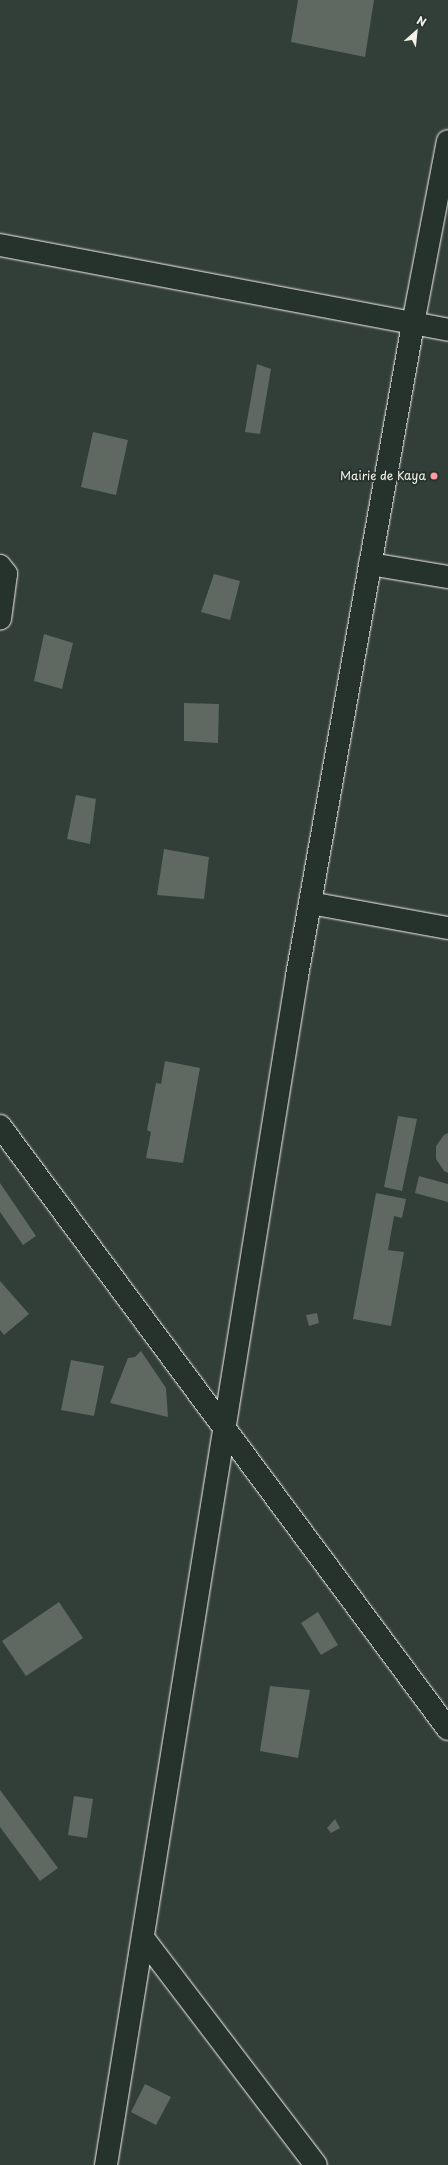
<!DOCTYPE html>
<style>
body{margin:0}
#map{position:relative;width:448px;height:2165px;overflow:hidden;background:#323e38;font-family:"Playpen Sans",sans-serif}
div>[style]{position:absolute}
.building>*{inset:0;background:#5f6861}
.roads{filter:drop-shadow(0 0 1px #f4f1e8) drop-shadow(0 0 1px #f4f1e8)}
.minor>*{height:22px;margin:-11px;padding:0 11px;transform-origin:11px;border-radius:11px;background:#26332d}
.dots>*{width:11px;height:11px;translate:-50% -50%;box-sizing:border-box;border:2px solid #26332d;border-radius:50%}
span{translate:-50% -50%;white-space:nowrap;text-align:center;line-height:1.15;-webkit-text-stroke:4px #26332d;paint-order:stroke}
.poi-label{font-size:12px;color:#f4f1e8}
.right{translate:-100% -50%;text-align:right}
.north{position:absolute;left:396px;top:12px;width:40px;height:40px;-webkit-text-stroke:3px #26332d;paint-order:stroke;rotate:27deg;font-size:11px;font-weight:700;line-height:16px;text-align:center;color:#f4f1e8}
.north::after{content:'';display:block;margin:auto;width:14px;height:18px;background:#f4f1e8;clip-path:polygon(50% 0,100% 100%,50% 72%,0 100%)}
</style>
<div id="map">
<div class="building">
<div style="clip-path:polygon(298px 0,374px 0,365px 57px,291px 42px)"></div>
<div style="clip-path:polygon(257px 364px,271px 369px,260px 434px,245px 432px)"></div>
<div style="clip-path:polygon(93px 432px,128px 440px,116px 495px,81px 487px)"></div>
<div style="clip-path:polygon(214px 574px,240px 581px,230px 620px,201px 612px)"></div>
<div style="clip-path:polygon(44px 634px,73px 643px,62px 689px,34px 681px)"></div>
<div style="clip-path:polygon(184px 703px,219px 704px,218px 743px,184px 741px)"></div>
<div style="clip-path:polygon(76px 795px,96px 799px,90px 844px,67px 839px)"></div>
<div style="clip-path:polygon(164px 849px,209px 857px,204px 899px,157px 895px)"></div>
<div style="clip-path:polygon(165px 1061px,200px 1068px,183px 1163px,146px 1158px,151px 1132px,147px 1130px,156px 1083px,161px 1084px)"></div>
<div style="clip-path:polygon(398px 1116px,417px 1119px,402px 1191px,384px 1187px)"></div>
<div style="clip-path:polygon(448px 1133px,448px 1173px,444px 1171px,436px 1159px,436px 1146px,444px 1135px)"></div>
<div style="clip-path:polygon(419px 1176px,448px 1184px,448px 1202px,415px 1193px)"></div>
<div style="clip-path:polygon(0 1183px,36px 1236px,23px 1245px,0 1212px)"></div>
<div style="clip-path:polygon(376px 1193px,406px 1199px,402px 1218px,394px 1216px,388px 1250px,404px 1252px,391px 1326px,353px 1319px)"></div>
<div style="clip-path:polygon(0 1281px,29px 1314px,4px 1335px,0 1330px)"></div>
<div style="clip-path:polygon(317px 1313px,319px 1323px,309px 1326px,306px 1315px)"></div>
<div style="clip-path:polygon(141px 1351px,166px 1388px,168px 1417px,110px 1403px,128px 1358px,135px 1357px)"></div>
<div style="clip-path:polygon(71px 1360px,104px 1366px,94px 1416px,61px 1410px)"></div>
<div style="clip-path:polygon(59px 1602px,83px 1638px,26px 1676px,2px 1641px)"></div>
<div style="clip-path:polygon(318px 1612px,338px 1645px,321px 1655px,301px 1623px)"></div>
<div style="clip-path:polygon(270px 1686px,310px 1690px,298px 1758px,260px 1751px)"></div>
<div style="clip-path:polygon(0 1790px,58px 1868px,40px 1881px,0 1827px)"></div>
<div style="clip-path:polygon(74px 1796px,93px 1799px,87px 1838px,68px 1835px)"></div>
<div style="clip-path:polygon(335px 1819px,340px 1828px,331px 1833px,327px 1828px)"></div>
<div style="clip-path:polygon(145px 2084px,171px 2097px,156px 2125px,131px 2112px)"></div>
</div>
<div class="roads">
<div class="minor">
<div style="left:0;top:245px;width:456px;rotate:10.7deg"></div>
<div style="left:370px;top:564px;width:79px;rotate:9.5deg"></div>
<div style="left:0;top:566px;width:10px;rotate:53deg"></div>
<div style="left:6px;top:574px;width:45px;rotate:97.6deg"></div>
<div style="left:310px;top:903px;width:140px;rotate:10.3deg"></div>
<div style="left:0;top:1126px;width:751px;rotate:53.39deg"></div>
<div style="left:143px;top:1938px;width:285px;rotate:52.7deg"></div>
<div style="left:106px;top:2165px;width:1204px;rotate:-80.87deg"></div>
<div style="left:297px;top:976px;width:662px;rotate:-79.91deg"></div>
<div style="left:413px;top:324px;width:186px;rotate:-79.2deg"></div>
</div>
</div>
<div class="dots">
<div style="left:434px;top:476px;background:#ff9aa2"></div>
</div>
<div class="poi-label">
<span class="right" style="left:426px;top:476px">Mairie de Kaya</span>
</div>
<div class="north">N</div>
</div>
